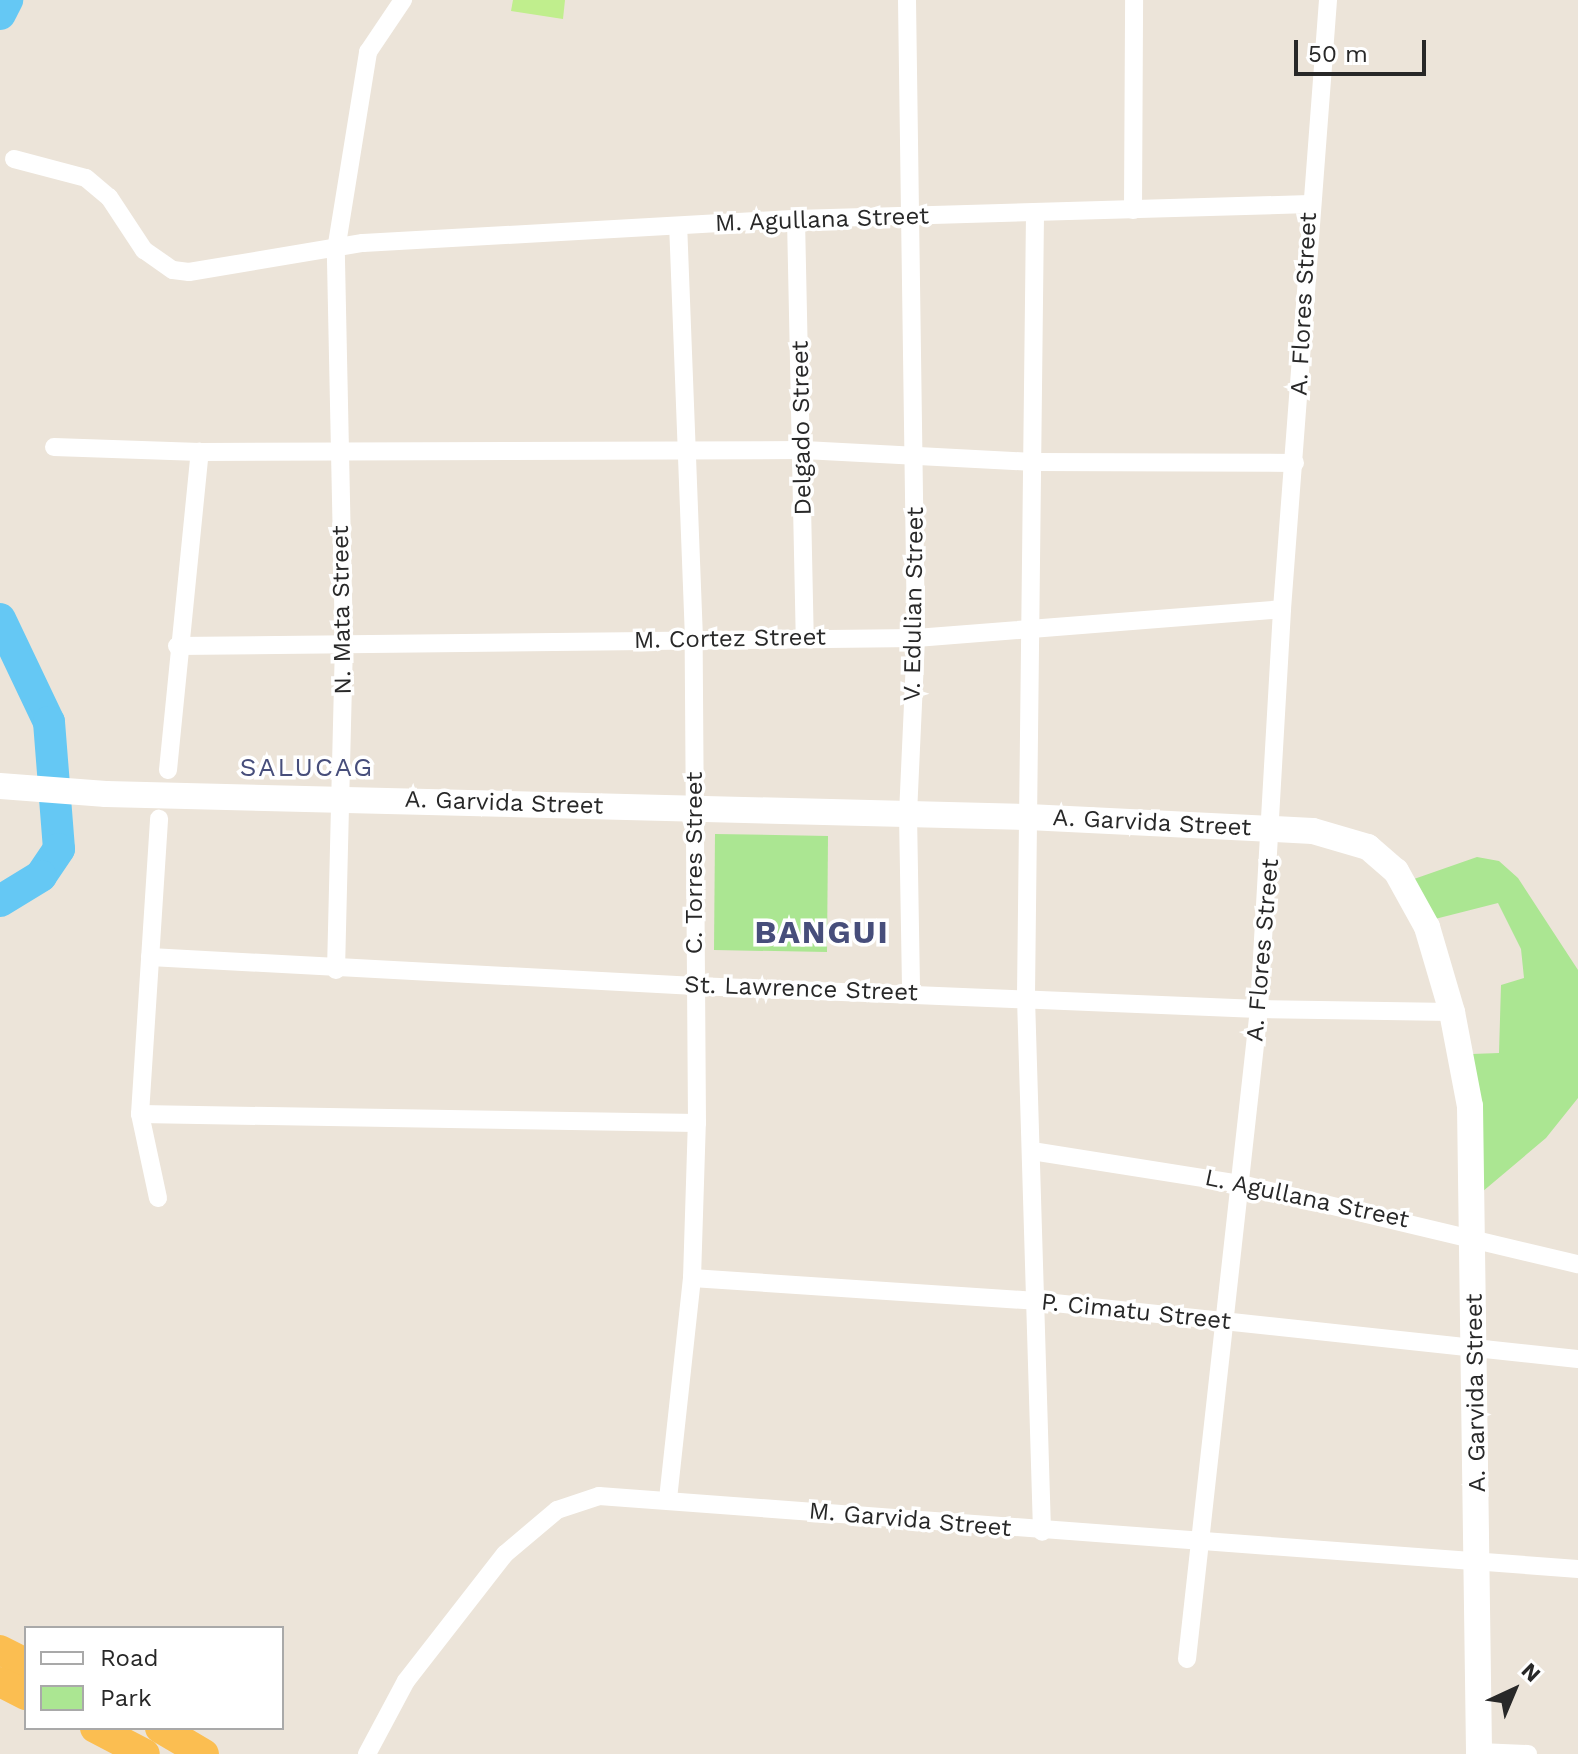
<!DOCTYPE html>
<style>
body{margin:0}
#map{position:relative;width:1578px;height:1754px;overflow:hidden;background:#ece4d9;font-family:"Work Sans",sans-serif}
div>[style]{position:absolute}
.green>*{inset:0;background:#abe692}
.pitch>*{inset:0;background:#c0ee8d}
.river>*{height:32px;margin:-16px;padding:0 16px;transform-origin:16px;border-radius:16px;background:#65c8f4}
.minor>*{height:18px;margin:-9px;padding:0 9px;transform-origin:9px;border-radius:9px;background:#fff}
.secondary>*{height:26px;margin:-13px;padding:0 13px;transform-origin:13px;border-radius:13px;background:#fff}
.trunk>*{height:30px;margin:-15px;padding:0 15px;transform-origin:15px;border-radius:15px;background:#fbbe51}
span{translate:-50% -50%;white-space:nowrap;text-align:center;line-height:1.15;-webkit-text-stroke:7px #fff;paint-order:stroke}
.street-label{font-size:24px;color:#282828}
.neighbourhood-label{font-size:26px;color:#474e7b;letter-spacing:2px}
.district-label{font-size:32px;color:#474e7b;font-weight:700;letter-spacing:2px}
.legend{position:absolute;left:24px;top:1626px;width:260px;height:104px;box-sizing:border-box;background:#fff;border:2px solid #a9a9a9;margin:0;padding:10px 14px;list-style:none;font-size:24px;color:#282828}
.legend li{display:flex;align-items:center;gap:16px;height:40px}
.legend b{width:40px;border:2px solid #a9a9a9}
.north{position:absolute;left:1474px;top:1650px;width:80px;height:80px;-webkit-text-stroke:6px #fff;paint-order:stroke;rotate:44deg;font-size:22px;font-weight:700;line-height:32px;text-align:center;color:#282828}
.north::after{content:'';display:block;margin:auto;width:28px;height:36px;background:#282828;clip-path:polygon(50% 0,100% 100%,50% 72%,0 100%)}
.scale{position:absolute;left:1294px;top:40px;width:132px;height:36px;box-sizing:border-box;border:4px solid #282828;border-top:0;padding-left:10px;font-size:24px;line-height:28px;white-space:nowrap;color:#282828;-webkit-text-stroke:6px #fff;paint-order:stroke}
</style>
<div id="map">
<div class="green">
<div style="clip-path:polygon(715px 834px,828px 836px,827px 952px,714px 950px)"></div>
<div style="clip-path:polygon(1477px 857px,1499px 861px,1518px 878px,1578px 970px,1578px 1098px,1546px 1138px,1482px 1192px,1472px 1054px,1499px 1053px,1501px 985px,1524px 978px,1521px 949px,1498px 903px,1435px 919px,1414px 879px)"></div>
</div>
<div class="pitch">
<div style="clip-path:polygon(513px 0,565px 0,563px 19px,511px 11px)"></div>
</div>
<div class="river">
<div style="left:0;top:14px;width:16px;rotate:-63deg"></div>
<div style="left:0;top:619px;width:114px;rotate:64.6deg"></div>
<div style="left:49px;top:722px;width:127px;rotate:85.5deg"></div>
<div style="left:59px;top:849px;width:32px;rotate:124deg"></div>
<div style="left:41px;top:876px;width:48px;rotate:148.6deg"></div>
</div>
<div class="minor">
<div style="left:907px;top:0;width:638px;rotate:89.19deg"></div>
<div style="left:916px;top:638px;width:176px;rotate:92.6deg"></div>
<div style="left:908px;top:814px;width:177px;rotate:89deg"></div>
<div style="left:14px;top:159px;width:74px;rotate:14.8deg"></div>
<div style="left:86px;top:178px;width:30px;rotate:40deg"></div>
<div style="left:109px;top:197px;width:64px;rotate:56.6deg"></div>
<div style="left:144px;top:250px;width:35px;rotate:35deg"></div>
<div style="left:173px;top:270px;width:16px;rotate:7deg"></div>
<div style="left:189px;top:272px;width:176px;rotate:-9.5deg"></div>
<div style="left:363px;top:243px;width:434px;rotate:-3.2deg"></div>
<div style="left:796px;top:219px;width:514px;rotate:-1.67deg"></div>
<div style="left:1133px;top:210px;width:210px;rotate:-89.7deg"></div>
<div style="left:1035px;top:214px;width:784px;rotate:90.66deg"></div>
<div style="left:1026px;top:998px;width:534px;rotate:88.28deg"></div>
<div style="left:796px;top:219px;width:419px;rotate:88.8deg"></div>
<div style="left:54px;top:447px;width:146px;rotate:2deg"></div>
<div style="left:200px;top:452px;width:604px;rotate:-0.19deg"></div>
<div style="left:804px;top:450px;width:229px;rotate:3deg"></div>
<div style="left:1033px;top:462px;width:262px;rotate:0.2deg"></div>
<div style="left:177px;top:646px;width:739px;rotate:-0.62deg"></div>
<div style="left:916px;top:638px;width:367px;rotate:-4.5deg"></div>
<div style="left:168px;top:770px;width:320px;rotate:-84.3deg"></div>
<div style="left:150px;top:957px;width:546px;rotate:3.05deg"></div>
<div style="left:695px;top:986px;width:564px;rotate:2.34deg"></div>
<div style="left:1259px;top:1009px;width:193px;rotate:0.9deg"></div>
<div style="left:336px;top:970px;width:327px;rotate:-88.6deg"></div>
<div style="left:344px;top:643px;width:393px;rotate:-91.2deg"></div>
<div style="left:336px;top:250px;width:201px;rotate:-80.8deg"></div>
<div style="left:368px;top:52px;width:63px;rotate:-56.1deg"></div>
<div style="left:140px;top:1114px;width:557px;rotate:0.93deg"></div>
<div style="left:1032px;top:1151px;width:212px;rotate:9deg"></div>
<div style="left:1241px;top:1184px;width:346px;rotate:13.4deg"></div>
<div style="left:158px;top:1198px;width:86px;rotate:-102.1deg"></div>
<div style="left:140px;top:1114px;width:296px;rotate:-86.3deg"></div>
<div style="left:692px;top:1278px;width:345px;rotate:3.8deg"></div>
<div style="left:1036px;top:1301px;width:545px;rotate:6.11deg"></div>
<div style="left:668px;top:1499px;width:222px;rotate:-83.8deg"></div>
<div style="left:692px;top:1278px;width:155px;rotate:-88.2deg"></div>
<div style="left:697px;top:1123px;width:484px;rotate:-90.4deg"></div>
<div style="left:694px;top:639px;width:413px;rotate:-92.2deg"></div>
<div style="left:1187px;top:1659px;width:654px;rotate:-83.68deg"></div>
<div style="left:1259px;top:1009px;width:401px;rotate:-86.7deg"></div>
<div style="left:1282px;top:609px;width:611px;rotate:-85.68deg"></div>
<div style="left:1479px;top:1752px;width:49px;rotate:2.3deg"></div>
<div style="left:367px;top:1754px;width:83px;rotate:-61.9deg"></div>
<div style="left:406px;top:1681px;width:161px;rotate:-52.1deg"></div>
<div style="left:505px;top:1554px;width:68px;rotate:-40.2deg"></div>
<div style="left:557px;top:1510px;width:44px;rotate:-18.4deg"></div>
<div style="left:599px;top:1496px;width:982px;rotate:4.26deg"></div>
</div>
<div class="secondary">
<div style="left:0;top:786px;width:106px;rotate:4.3deg"></div>
<div style="left:106px;top:794px;width:922px;rotate:1.43deg"></div>
<div style="left:1028px;top:817px;width:285px;rotate:2.8deg"></div>
<div style="left:1313px;top:831px;width:57px;rotate:16.2deg"></div>
<div style="left:1368px;top:847px;width:37px;rotate:41deg"></div>
<div style="left:1396px;top:871px;width:64px;rotate:61deg"></div>
<div style="left:1427px;top:927px;width:89px;rotate:73.6deg"></div>
<div style="left:1452px;top:1012px;width:96px;rotate:79.2deg"></div>
<div style="left:1470px;top:1106px;width:648px;rotate:89.2deg"></div>
</div>
<div class="trunk">
<div style="left:0;top:1650px;width:29px;rotate:27deg"></div>
<div style="left:0;top:1682px;width:29px;rotate:27deg"></div>
<div style="left:95px;top:1728px;width:56px;rotate:27.5deg"></div>
<div style="left:160px;top:1728px;width:51px;rotate:30.6deg"></div>
</div>
<div class="street-label">
<span style="left:822px;top:220px;rotate:-2deg">M. Agullana Street</span>
<span style="left:1304px;top:304px;rotate:-87deg">A. Flores Street</span>
<span style="left:802px;top:428px;rotate:-91deg">Delgado Street</span>
<span style="left:914px;top:604px;rotate:-89deg">V. Edulian Street</span>
<span style="left:342px;top:610px;rotate:-91deg">N. Mata Street</span>
<span style="left:730px;top:639px;rotate:-1deg">M. Cortez Street</span>
<span style="left:504px;top:803px;rotate:2deg">A. Garvida Street</span>
<span style="left:1152px;top:823px;rotate:3deg">A. Garvida Street</span>
<span style="left:695px;top:863px;rotate:-90deg">C. Torres Street</span>
<span style="left:1263px;top:950px;rotate:-85deg">A. Flores Street</span>
<span style="left:801px;top:989px;rotate:2deg">St. Lawrence Street</span>
<span style="left:1307px;top:1199px;rotate:12deg">L. Agullana Street</span>
<span style="left:1136px;top:1312px;rotate:6deg">P. Cimatu Street</span>
<span style="left:1476px;top:1393px;rotate:-91deg">A. Garvida Street</span>
<span style="left:910px;top:1520px;rotate:5deg">M. Garvida Street</span>
</div>
<div class="neighbourhood-label">
<span style="left:307px;top:768px">SALUCAG</span>
</div>
<div class="district-label">
<span style="left:822px;top:932px">BANGUI</span>
</div>
<ul class="legend">
<li><b style="height:10px;background:#fff"></b>Road</li>
<li><b style="height:22px;background:#abe692"></b>Park</li>
</ul>
<div class="north">N</div>
<div class="scale">50 m</div>
</div>
